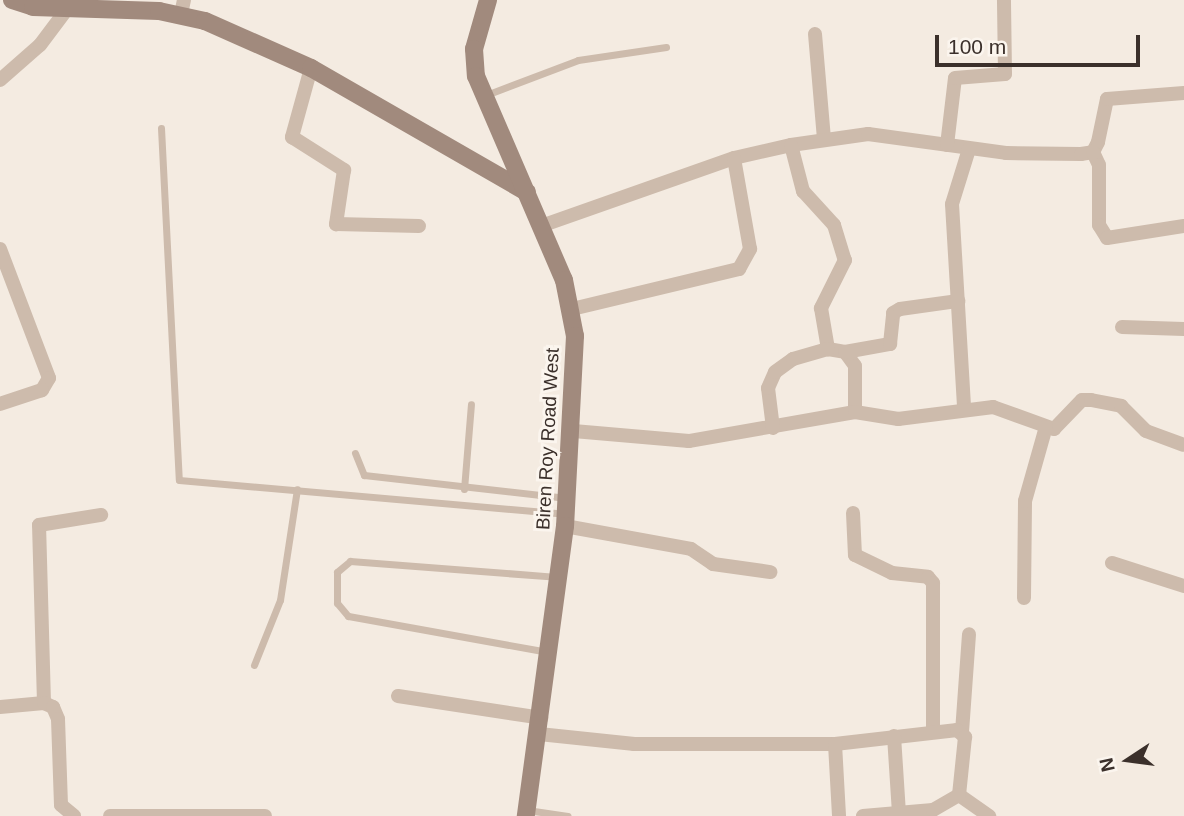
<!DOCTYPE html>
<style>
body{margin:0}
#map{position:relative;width:1184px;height:816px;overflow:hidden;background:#f4ebe1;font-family:Helvetica,sans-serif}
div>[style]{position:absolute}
.lane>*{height:7px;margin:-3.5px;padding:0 3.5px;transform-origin:3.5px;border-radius:3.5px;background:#cdbbac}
.street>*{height:14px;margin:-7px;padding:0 7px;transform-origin:7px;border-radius:7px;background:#cdbbac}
.secondary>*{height:18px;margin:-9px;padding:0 9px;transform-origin:9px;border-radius:9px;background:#a18a7d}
span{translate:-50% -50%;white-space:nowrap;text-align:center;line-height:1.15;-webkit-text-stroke:6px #fbf5ee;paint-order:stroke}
.street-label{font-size:19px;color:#3b302b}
.north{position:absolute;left:1093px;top:725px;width:70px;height:70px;-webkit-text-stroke:5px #fbf5ee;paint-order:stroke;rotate:257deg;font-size:19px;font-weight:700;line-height:28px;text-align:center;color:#3b302b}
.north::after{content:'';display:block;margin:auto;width:24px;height:32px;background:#3b302b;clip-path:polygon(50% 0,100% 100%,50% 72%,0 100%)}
.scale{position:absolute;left:935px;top:35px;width:205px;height:32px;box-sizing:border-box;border:4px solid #3b302b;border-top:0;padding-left:9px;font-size:21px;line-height:24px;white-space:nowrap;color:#3b302b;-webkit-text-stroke:5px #fbf5ee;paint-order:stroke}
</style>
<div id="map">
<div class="lane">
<div style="left:486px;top:95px;width:98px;rotate:-20.8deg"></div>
<div style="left:578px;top:60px;width:89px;rotate:-8.4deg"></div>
<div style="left:161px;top:128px;width:352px;rotate:87.1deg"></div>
<div style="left:179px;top:480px;width:387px;rotate:5deg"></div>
<div style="left:355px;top:453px;width:24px;rotate:68deg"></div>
<div style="left:364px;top:475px;width:204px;rotate:6.5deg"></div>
<div style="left:464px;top:489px;width:85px;rotate:-85.3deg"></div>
<div style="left:548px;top:652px;width:203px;rotate:-169.8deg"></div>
<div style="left:348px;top:616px;width:17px;rotate:-130deg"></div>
<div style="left:337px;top:603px;width:31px;rotate:-90deg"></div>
<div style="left:337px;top:572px;width:17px;rotate:-40deg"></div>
<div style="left:350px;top:561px;width:207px;rotate:4.4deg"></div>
<div style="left:254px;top:665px;width:70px;rotate:-68.2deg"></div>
<div style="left:280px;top:600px;width:112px;rotate:-81.3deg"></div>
<div style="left:527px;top:810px;width:41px;rotate:8.3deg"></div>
</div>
<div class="street">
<div style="left:181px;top:14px;width:14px;rotate:-78deg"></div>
<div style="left:815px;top:34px;width:104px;rotate:85.1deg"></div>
<div style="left:311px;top:68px;width:72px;rotate:105.4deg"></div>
<div style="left:292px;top:137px;width:62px;rotate:32.4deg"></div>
<div style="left:344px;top:170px;width:55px;rotate:98.4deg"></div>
<div style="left:336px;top:224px;width:83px;rotate:1.4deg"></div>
<div style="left:0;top:80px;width:53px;rotate:-41.2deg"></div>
<div style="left:40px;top:45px;width:45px;rotate:-53.1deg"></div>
<div style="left:791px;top:145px;width:78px;rotate:-8.1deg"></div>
<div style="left:868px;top:134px;width:139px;rotate:7.8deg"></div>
<div style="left:1006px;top:153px;width:75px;rotate:0.8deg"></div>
<div style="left:1081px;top:154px;width:12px;rotate:-9deg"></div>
<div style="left:1093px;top:152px;width:11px;rotate:-63deg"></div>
<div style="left:1098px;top:142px;width:44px;rotate:-78.2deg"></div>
<div style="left:1107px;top:99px;width:77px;rotate:-4.5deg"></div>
<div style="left:947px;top:145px;width:67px;rotate:-83.2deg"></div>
<div style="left:955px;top:78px;width:50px;rotate:-4.6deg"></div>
<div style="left:1005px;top:74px;width:74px;rotate:-90.8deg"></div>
<div style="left:1093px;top:152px;width:14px;rotate:65deg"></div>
<div style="left:1099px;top:165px;width:60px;rotate:90deg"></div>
<div style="left:1099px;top:225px;width:15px;rotate:58deg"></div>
<div style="left:1107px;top:238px;width:78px;rotate:-8.9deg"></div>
<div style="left:541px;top:226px;width:205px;rotate:-19.4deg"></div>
<div style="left:734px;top:158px;width:58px;rotate:-12.8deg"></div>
<div style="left:791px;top:145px;width:48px;rotate:75.4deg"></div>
<div style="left:803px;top:191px;width:46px;rotate:47.6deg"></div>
<div style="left:834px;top:225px;width:37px;rotate:73deg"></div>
<div style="left:845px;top:260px;width:54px;rotate:116.6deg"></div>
<div style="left:821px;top:308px;width:42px;rotate:80.3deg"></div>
<div style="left:828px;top:349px;width:17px;rotate:10deg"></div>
<div style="left:845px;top:352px;width:17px;rotate:54deg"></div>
<div style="left:855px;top:366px;width:46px;rotate:90deg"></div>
<div style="left:855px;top:412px;width:169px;rotate:170.1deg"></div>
<div style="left:689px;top:441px;width:116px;rotate:-175.1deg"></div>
<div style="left:0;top:249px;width:138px;rotate:69.2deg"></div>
<div style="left:49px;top:378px;width:14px;rotate:120deg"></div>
<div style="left:42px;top:390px;width:44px;rotate:161.6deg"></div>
<div style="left:572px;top:309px;width:172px;rotate:-13.5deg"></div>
<div style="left:739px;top:269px;width:23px;rotate:-61deg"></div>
<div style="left:750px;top:249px;width:92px;rotate:-100deg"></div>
<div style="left:1122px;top:327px;width:62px;rotate:1.8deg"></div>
<div style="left:845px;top:352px;width:46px;rotate:-10.1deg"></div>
<div style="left:890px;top:344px;width:31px;rotate:-84deg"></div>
<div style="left:893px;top:313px;width:8px;rotate:-30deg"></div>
<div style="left:900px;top:309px;width:59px;rotate:-7.9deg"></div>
<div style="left:964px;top:406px;width:202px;rotate:-93.4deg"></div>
<div style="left:952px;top:204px;width:58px;rotate:-72.8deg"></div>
<div style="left:855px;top:412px;width:44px;rotate:9.2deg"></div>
<div style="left:898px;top:419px;width:96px;rotate:-7.2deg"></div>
<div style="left:993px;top:407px;width:65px;rotate:19.8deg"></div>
<div style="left:1054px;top:429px;width:40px;rotate:-46deg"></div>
<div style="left:1082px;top:400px;width:9px"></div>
<div style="left:1091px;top:400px;width:31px;rotate:11deg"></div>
<div style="left:1121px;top:406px;width:35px;rotate:45deg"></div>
<div style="left:1146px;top:431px;width:40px;rotate:20.2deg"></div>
<div style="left:773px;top:428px;width:40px;rotate:-97.1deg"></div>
<div style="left:768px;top:388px;width:17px;rotate:-66deg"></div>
<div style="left:775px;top:372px;width:22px;rotate:-36deg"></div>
<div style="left:793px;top:359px;width:36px;rotate:-16deg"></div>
<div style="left:853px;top:513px;width:42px;rotate:87.3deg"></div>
<div style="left:855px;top:555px;width:41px;rotate:25.9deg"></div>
<div style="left:892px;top:573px;width:36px;rotate:6deg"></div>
<div style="left:928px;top:577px;width:8px;rotate:50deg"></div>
<div style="left:933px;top:583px;width:147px;rotate:90deg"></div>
<div style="left:565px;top:526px;width:128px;rotate:10.3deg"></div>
<div style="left:691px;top:549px;width:27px;rotate:34deg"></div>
<div style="left:713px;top:564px;width:58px;rotate:8deg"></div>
<div style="left:1112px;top:563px;width:76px;rotate:17.7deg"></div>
<div style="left:1024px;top:598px;width:97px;rotate:-89.4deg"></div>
<div style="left:1025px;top:501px;width:77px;rotate:-74.2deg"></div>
<div style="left:398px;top:696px;width:145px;rotate:8.7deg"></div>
<div style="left:44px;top:703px;width:178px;rotate:-91.6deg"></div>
<div style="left:39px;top:525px;width:63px;rotate:-9.2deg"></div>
<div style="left:0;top:707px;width:44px;rotate:-5.2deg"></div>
<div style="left:44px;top:703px;width:10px;rotate:24deg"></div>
<div style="left:53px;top:707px;width:13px;rotate:67deg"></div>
<div style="left:58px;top:719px;width:86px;rotate:88deg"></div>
<div style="left:61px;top:805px;width:17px;rotate:40deg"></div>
<div style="left:962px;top:732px;width:98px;rotate:-85.9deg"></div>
<div style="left:539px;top:734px;width:96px;rotate:6deg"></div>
<div style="left:634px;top:744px;width:201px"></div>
<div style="left:835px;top:744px;width:123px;rotate:-6.5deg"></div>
<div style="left:957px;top:730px;width:11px;rotate:41deg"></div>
<div style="left:965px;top:737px;width:58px;rotate:95.9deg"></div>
<div style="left:959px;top:795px;width:37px;rotate:35deg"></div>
<div style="left:894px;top:736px;width:77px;rotate:86.3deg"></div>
<div style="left:835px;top:744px;width:72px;rotate:86.8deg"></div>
<div style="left:110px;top:816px;width:155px"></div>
<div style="left:863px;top:816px;width:70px;rotate:-4.9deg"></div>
<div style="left:933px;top:810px;width:30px;rotate:-30deg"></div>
</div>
<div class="secondary">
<div style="left:12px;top:0;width:22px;rotate:18deg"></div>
<div style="left:33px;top:7px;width:126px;rotate:1.8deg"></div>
<div style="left:159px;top:11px;width:47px;rotate:12.3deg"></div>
<div style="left:205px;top:21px;width:116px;rotate:23.9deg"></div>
<div style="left:311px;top:68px;width:249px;rotate:29.9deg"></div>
<div style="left:488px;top:0;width:51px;rotate:105.9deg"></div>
<div style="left:474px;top:49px;width:27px;rotate:86deg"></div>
<div style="left:476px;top:76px;width:222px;rotate:66.7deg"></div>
<div style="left:564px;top:280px;width:57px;rotate:78.9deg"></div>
<div style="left:575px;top:336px;width:190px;rotate:93deg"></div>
<div style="left:565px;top:526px;width:293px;rotate:97.7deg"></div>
</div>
<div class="street-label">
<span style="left:548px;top:439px;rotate:-87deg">Biren Roy Road West</span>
</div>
<div class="north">N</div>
<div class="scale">100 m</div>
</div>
